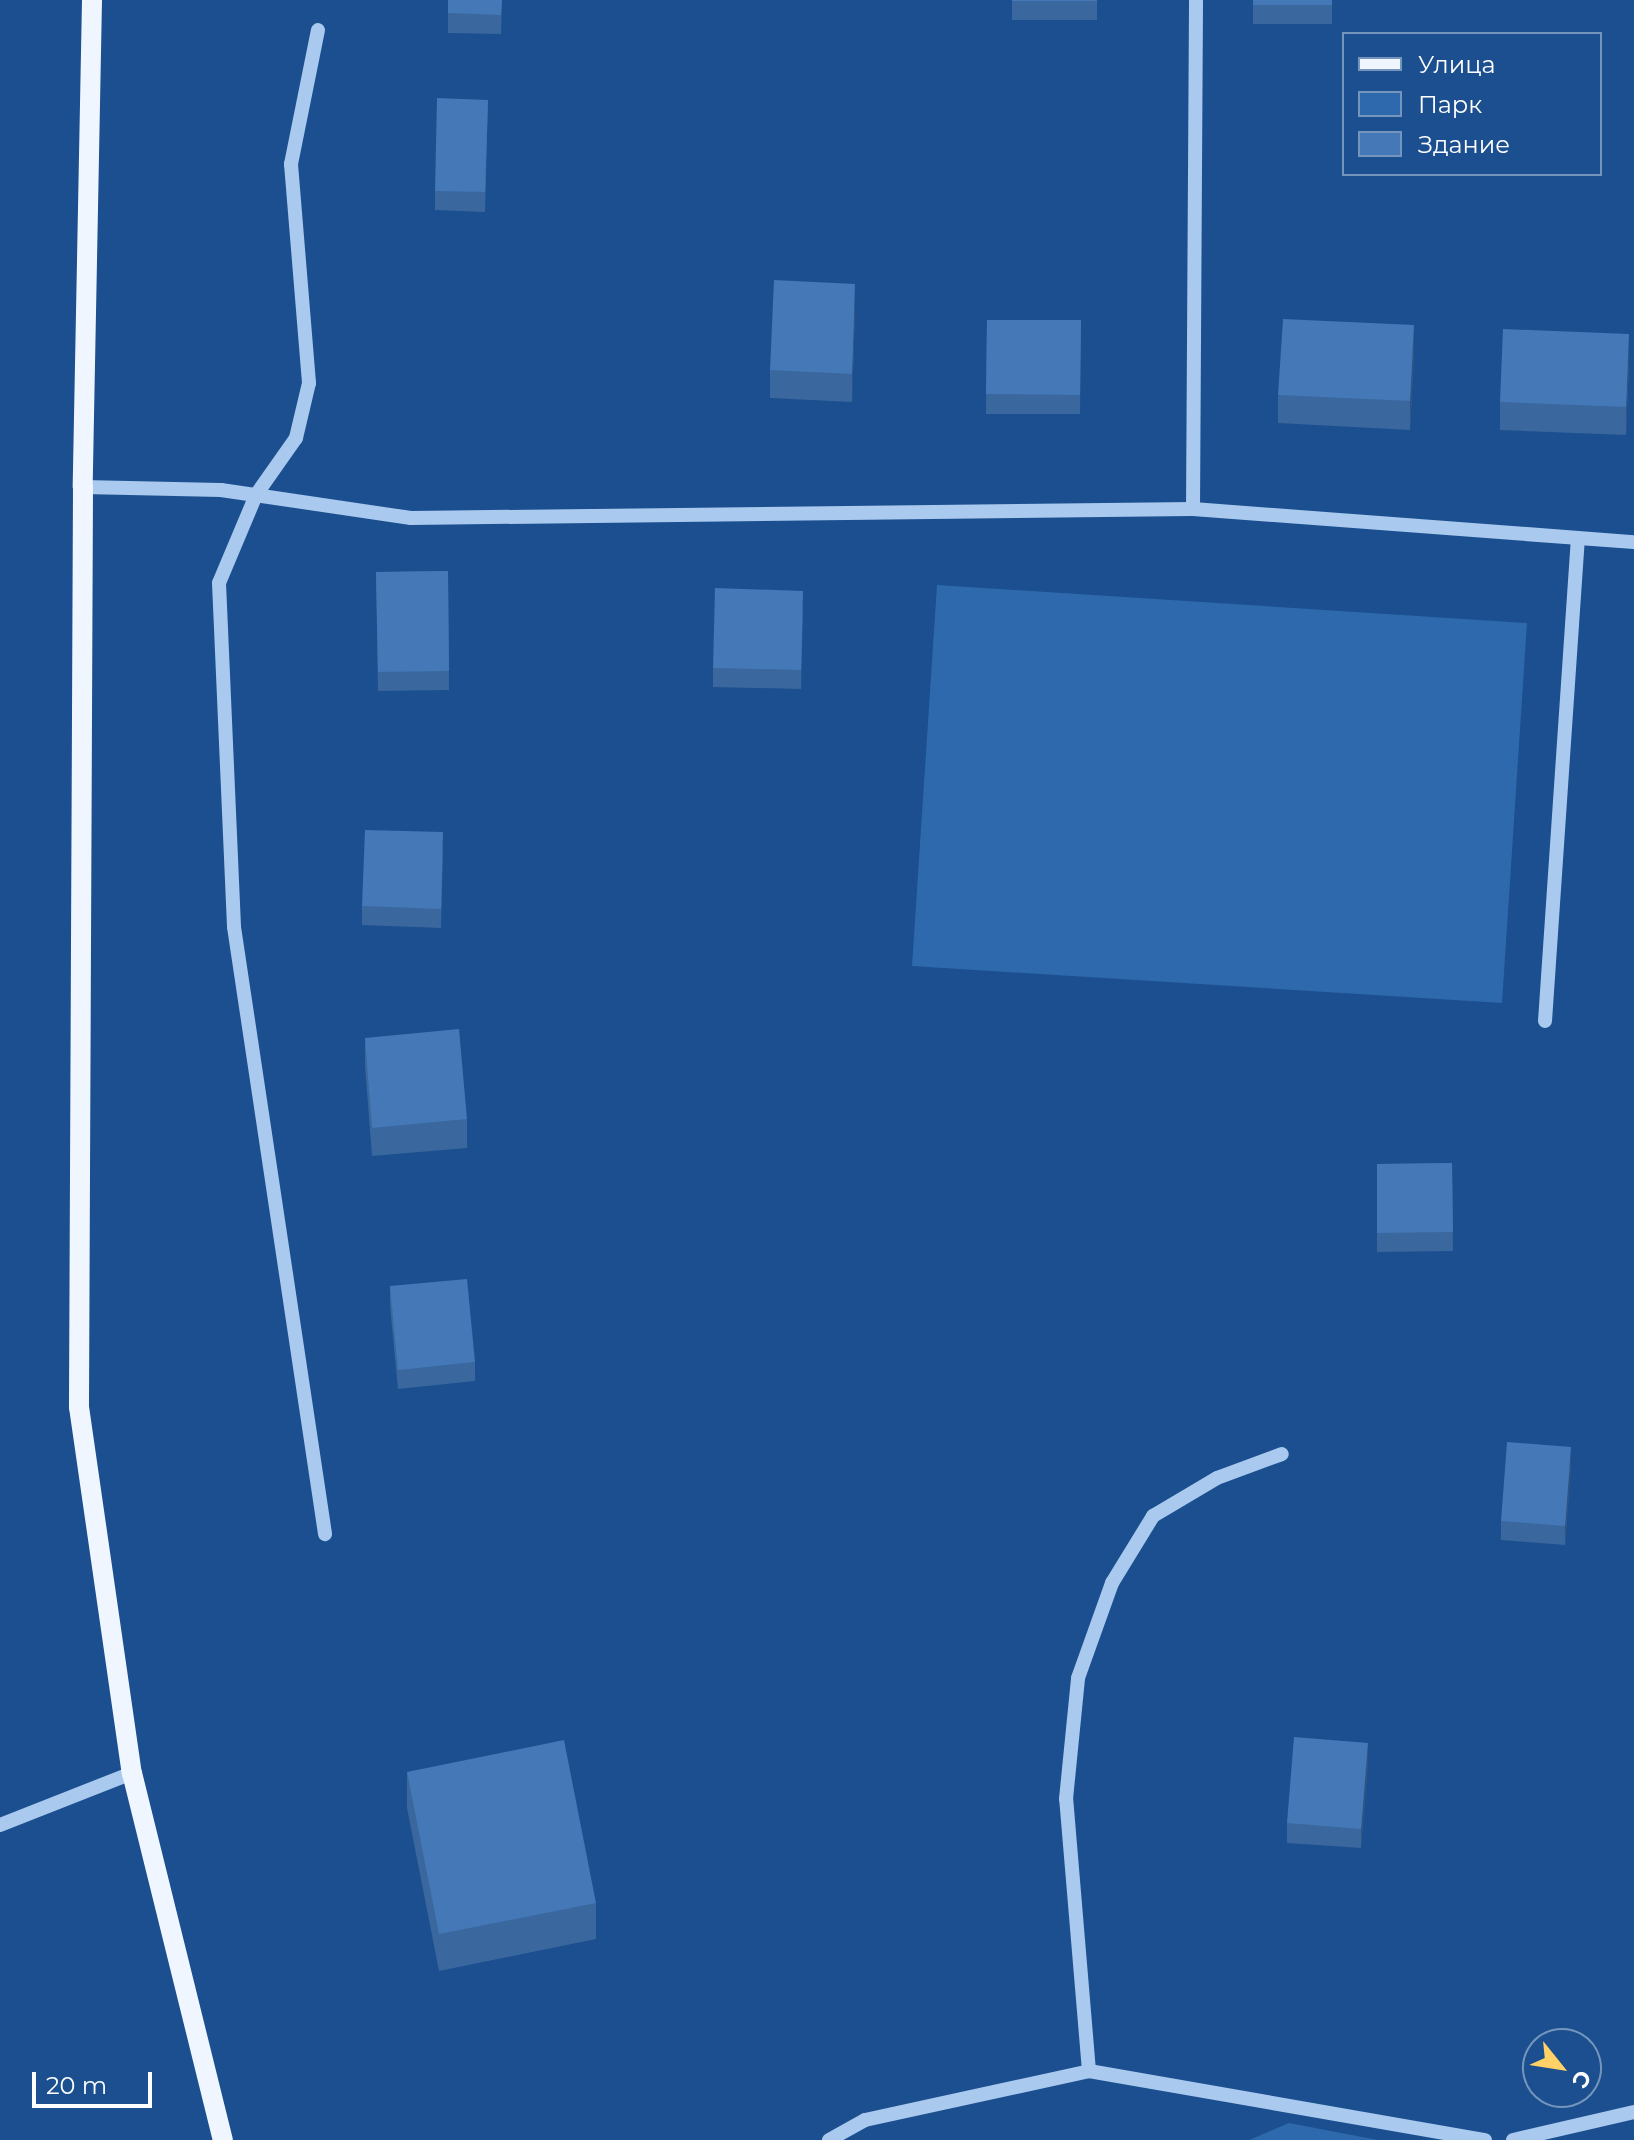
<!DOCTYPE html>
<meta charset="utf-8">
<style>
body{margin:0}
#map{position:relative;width:1634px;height:2140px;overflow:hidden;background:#1b4f8f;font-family:Montserrat,sans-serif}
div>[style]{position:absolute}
.green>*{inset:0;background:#2e69ad}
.minor>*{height:14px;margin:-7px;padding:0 7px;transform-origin:7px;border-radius:7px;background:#a9c9ee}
.major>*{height:20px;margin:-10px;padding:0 10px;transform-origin:10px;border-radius:10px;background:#f0f6ff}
.wall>*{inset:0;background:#3a679d}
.shaded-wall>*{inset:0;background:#305480}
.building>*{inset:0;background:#4478b7}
span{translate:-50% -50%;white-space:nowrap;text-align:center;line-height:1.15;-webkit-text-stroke:7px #1b4f8f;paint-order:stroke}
.legend{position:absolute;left:1342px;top:32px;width:260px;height:144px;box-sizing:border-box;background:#1b4f8f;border:2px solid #7695bc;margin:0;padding:10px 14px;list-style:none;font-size:24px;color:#fff}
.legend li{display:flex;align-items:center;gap:16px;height:40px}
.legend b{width:40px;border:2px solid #7695bc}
.north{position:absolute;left:1522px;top:2028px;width:80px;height:80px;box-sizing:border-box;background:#1b4f8f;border:2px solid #7695bc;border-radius:50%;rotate:120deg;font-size:22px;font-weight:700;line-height:32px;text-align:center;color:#fff}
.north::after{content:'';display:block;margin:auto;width:28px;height:36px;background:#ffd166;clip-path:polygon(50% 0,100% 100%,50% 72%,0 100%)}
.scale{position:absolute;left:32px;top:2072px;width:120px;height:36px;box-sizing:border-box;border:4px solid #fff;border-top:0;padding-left:10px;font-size:24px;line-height:28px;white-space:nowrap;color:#fff;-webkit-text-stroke:6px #1b4f8f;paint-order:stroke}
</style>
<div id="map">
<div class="green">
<div style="clip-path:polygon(937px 585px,1527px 623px,1502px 1003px,912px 966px)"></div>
<div style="clip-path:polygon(1289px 2123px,1378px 2140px,1249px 2140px)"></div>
</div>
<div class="minor">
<div style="left:318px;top:30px;width:137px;rotate:101.4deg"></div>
<div style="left:291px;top:164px;width:220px;rotate:85.3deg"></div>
<div style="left:309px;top:383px;width:57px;rotate:103.3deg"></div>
<div style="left:296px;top:438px;width:70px;rotate:125.1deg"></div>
<div style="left:256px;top:495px;width:95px;rotate:112.8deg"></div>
<div style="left:219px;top:583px;width:344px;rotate:87.5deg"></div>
<div style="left:234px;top:927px;width:614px;rotate:81.47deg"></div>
<div style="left:83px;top:487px;width:138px;rotate:1.2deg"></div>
<div style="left:221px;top:490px;width:192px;rotate:8.4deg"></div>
<div style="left:411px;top:518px;width:782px;rotate:-0.66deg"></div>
<div style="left:1193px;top:509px;width:442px;rotate:4.3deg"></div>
<div style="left:1193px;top:509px;width:509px;rotate:-89.66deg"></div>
<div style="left:1545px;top:1021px;width:484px;rotate:-86.1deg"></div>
<div style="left:0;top:1825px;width:142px;rotate:-21.5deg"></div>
<div style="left:1089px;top:2071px;width:273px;rotate:-94.8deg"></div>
<div style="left:1066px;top:1799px;width:122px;rotate:-84.3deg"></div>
<div style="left:1078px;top:1678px;width:101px;rotate:-70.3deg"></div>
<div style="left:1112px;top:1583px;width:79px;rotate:-58.5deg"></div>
<div style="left:1153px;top:1516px;width:74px;rotate:-30.7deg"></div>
<div style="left:1217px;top:1478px;width:69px;rotate:-20.3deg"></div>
<div style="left:829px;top:2140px;width:41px;rotate:-29.1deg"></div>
<div style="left:865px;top:2120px;width:229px;rotate:-12.3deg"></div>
<div style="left:1089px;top:2071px;width:402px;rotate:9.9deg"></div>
<div style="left:1513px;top:2140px;width:124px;rotate:-13deg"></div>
</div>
<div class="major">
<div style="left:92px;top:0;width:487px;rotate:91.1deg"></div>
<div style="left:83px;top:487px;width:920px;rotate:90.25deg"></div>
<div style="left:79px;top:1407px;width:370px;rotate:81.8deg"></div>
<div style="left:132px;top:1773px;width:378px;rotate:76.1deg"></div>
</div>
<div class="wall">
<div style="clip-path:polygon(448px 0,502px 0,501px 34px,448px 33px)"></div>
<div style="clip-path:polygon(1012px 0,1097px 0,1097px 20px,1012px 20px)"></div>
<div style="clip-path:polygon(1253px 0,1332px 0,1332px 24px,1253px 24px)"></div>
<div style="clip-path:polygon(488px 100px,485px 212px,435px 210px,435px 191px)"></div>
<div style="clip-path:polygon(855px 312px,852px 402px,770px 398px,770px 370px)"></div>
<div style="clip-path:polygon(987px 320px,1081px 320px,1080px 414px,986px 414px)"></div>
<div style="clip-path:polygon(1414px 353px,1410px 430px,1278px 423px,1278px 395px)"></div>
<div style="clip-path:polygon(1629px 363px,1626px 435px,1500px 430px,1500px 402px)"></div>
<div style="clip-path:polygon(448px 571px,449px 690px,378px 691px,376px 572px)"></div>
<div style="clip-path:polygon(803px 610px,801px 689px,713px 687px,713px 668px)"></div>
<div style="clip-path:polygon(443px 851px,441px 928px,362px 925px,362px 906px)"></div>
<div style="clip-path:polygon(365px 1038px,467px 1119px,467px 1148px,372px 1156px,365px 1066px)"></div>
<div style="clip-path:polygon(1452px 1163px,1453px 1251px,1377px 1252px,1377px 1164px)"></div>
<div style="clip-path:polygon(390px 1286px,475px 1362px,475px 1381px,398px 1389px,390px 1306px)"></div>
<div style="clip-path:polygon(1571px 1466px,1565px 1545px,1501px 1540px,1501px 1521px)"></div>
<div style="clip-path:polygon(1368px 1762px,1361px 1848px,1287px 1843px,1287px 1823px)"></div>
<div style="clip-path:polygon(407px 1772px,596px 1903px,596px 1939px,439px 1971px,407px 1808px)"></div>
</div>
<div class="shaded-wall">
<div style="clip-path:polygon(855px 284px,855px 312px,852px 402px,852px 374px)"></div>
<div style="clip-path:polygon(1414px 325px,1414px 353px,1410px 430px,1410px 401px)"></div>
<div style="clip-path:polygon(1629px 334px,1629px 363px,1626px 435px,1626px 407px)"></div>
<div style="clip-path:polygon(1571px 1447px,1571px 1466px,1565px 1545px,1565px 1526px)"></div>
<div style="clip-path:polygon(1368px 1743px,1368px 1762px,1361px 1848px,1361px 1829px)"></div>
</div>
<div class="building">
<div style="clip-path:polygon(448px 0,502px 0,501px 15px,448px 13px)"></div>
<div style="clip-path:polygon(1012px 0,1097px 0,1097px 1px,1012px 1px)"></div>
<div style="clip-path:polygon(1253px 0,1332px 0,1332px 5px,1253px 5px)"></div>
<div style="clip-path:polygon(437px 98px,488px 100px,485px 192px,435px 191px)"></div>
<div style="clip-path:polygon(774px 280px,855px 284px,852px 374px,770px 370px)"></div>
<div style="clip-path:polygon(1283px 319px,1414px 325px,1410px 401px,1278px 395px)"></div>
<div style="clip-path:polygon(987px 320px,1081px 320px,1080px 395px,986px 394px)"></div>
<div style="clip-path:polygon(1503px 329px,1629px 334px,1626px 407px,1500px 402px)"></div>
<div style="clip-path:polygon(448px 571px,449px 671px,378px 672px,376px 572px)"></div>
<div style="clip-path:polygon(715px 588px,803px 591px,801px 670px,713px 668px)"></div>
<div style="clip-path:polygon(365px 830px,443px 832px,441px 909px,362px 906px)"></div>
<div style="clip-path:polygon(459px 1029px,467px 1119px,372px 1128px,365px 1038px)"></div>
<div style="clip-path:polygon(1452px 1163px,1453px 1232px,1377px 1233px,1377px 1164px)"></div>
<div style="clip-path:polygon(467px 1279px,475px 1362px,398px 1370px,390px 1286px)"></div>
<div style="clip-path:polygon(1507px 1442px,1571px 1447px,1565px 1526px,1501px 1521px)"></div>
<div style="clip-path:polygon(1294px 1737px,1368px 1743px,1361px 1829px,1287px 1823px)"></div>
<div style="clip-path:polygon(564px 1740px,596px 1903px,439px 1934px,407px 1772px)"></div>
</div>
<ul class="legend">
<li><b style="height:10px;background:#f0f6ff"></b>Улица</li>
<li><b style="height:22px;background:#2e69ad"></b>Парк</li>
<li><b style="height:22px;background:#4478b7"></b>Здание</li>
</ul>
<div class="north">С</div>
<div class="scale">20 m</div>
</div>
